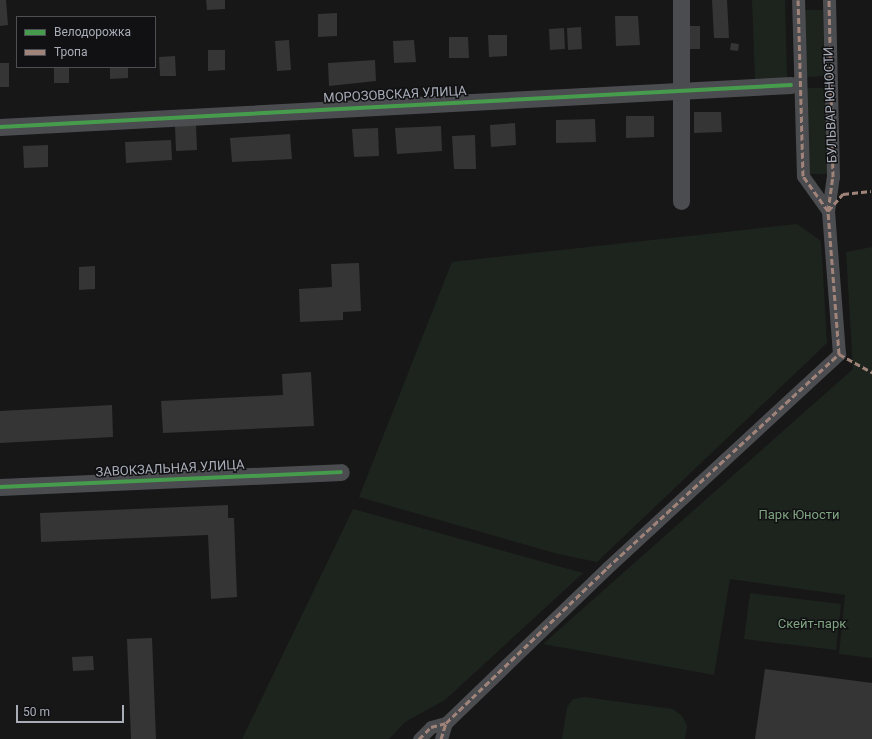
<!DOCTYPE html>
<meta charset="utf-8">
<style>
body{margin:0}
#map{position:relative;width:872px;height:739px;overflow:hidden;background:#171717;font-family:Roboto,sans-serif}
div>[style]{position:absolute}
.green>*{inset:0;background:#1d241e}
.building>*{inset:0;background:#353536}
.pedestrian>*{height:13px;margin:-6.5px;padding:0 6.5px;transform-origin:6.5px;border-radius:6.5px;background:#4b4c50}
.minor>*{height:17px;margin:-8.5px;padding:0 8.5px;transform-origin:8.5px;border-radius:8.5px;background:#4b4c50}
.quiet>*{height:3px;margin-top:-1.5px;transform-origin:0;background:repeating-linear-gradient(90deg,#a18479 0 6px,transparent 0 9px)}
.cycleway>*{height:4px;margin:-2px;padding:0 2px;transform-origin:2px;border-radius:2px;background:#469c4c}
span{translate:-50% -50%;white-space:nowrap;text-align:center;line-height:1.15;-webkit-text-stroke:3px #111113;paint-order:stroke}
.street-label{font-size:13px;color:#a8adb8}
.park-label{font-size:13px;color:#7fa381}
.legend{position:absolute;left:16px;top:16px;width:140px;height:52px;box-sizing:border-box;background:#111113;border:1px solid #4d4f55;margin:0;padding:5px 7px;list-style:none;font-size:12px;color:#a8adb8}
.legend li{display:flex;align-items:center;gap:8px;height:20px}
.legend b{width:20px;border:1px solid #4d4f55}
.scale{position:absolute;left:16px;top:705px;width:108px;height:18px;box-sizing:border-box;border:2px solid #a8adb8;border-top:0;padding-left:5px;font-size:12px;line-height:14px;white-space:nowrap;color:#a8adb8;-webkit-text-stroke:3px #111113;paint-order:stroke}
</style>
<div id="map">
<div class="green">
<div style="clip-path:polygon(752px 0,785px 0,787px 78px,755px 79px)"></div>
<div style="clip-path:polygon(803px 10px,823px 10px,824px 76px,804px 77px)"></div>
<div style="clip-path:polygon(805px 88px,825px 88px,827px 174px,806px 174px)"></div>
<div style="clip-path:polygon(797px 224px,821px 241px,827px 343px,597px 562px,558px 554px,359px 497px,452px 262px)"></div>
<div style="clip-path:polygon(872px 247px,872px 658px,839px 654px,845px 595px,730px 579px,714px 675px,543px 644px,853px 369px,846px 252px)"></div>
<div style="clip-path:polygon(353px 509px,583px 573px,445px 700px,405px 722px,389px 739px,242px 739px)"></div>
<div style="clip-path:polygon(750px 593px,841px 604px,836px 650px,744px 639px)"></div>
<div style="clip-path:polygon(584px 697px,673px 709px,682px 716px,687px 726px,685px 739px,562px 739px,567px 707px,573px 699px)"></div>
</div>
<div class="building">
<div style="clip-path:polygon(0 0,6px 0,8px 25px,0 26px)"></div>
<div style="clip-path:polygon(206px 0,225px 0,225px 9px,207px 10px)"></div>
<div style="clip-path:polygon(712px 0,727px 0,729px 38px,714px 38px)"></div>
<div style="clip-path:polygon(337px 13px,337px 36px,318px 37px,318px 14px)"></div>
<div style="clip-path:polygon(615px 16px,638px 16px,640px 45px,616px 46px)"></div>
<div style="clip-path:polygon(685px 26px,700px 26px,700px 49px,685px 49px)"></div>
<div style="clip-path:polygon(581px 27px,582px 49px,568px 50px,567px 28px)"></div>
<div style="clip-path:polygon(564px 28px,565px 49px,550px 50px,549px 29px)"></div>
<div style="clip-path:polygon(488px 35px,507px 35px,507px 56px,489px 57px)"></div>
<div style="clip-path:polygon(449px 37px,468px 37px,469px 58px,449px 58px)"></div>
<div style="clip-path:polygon(289px 40px,291px 70px,277px 71px,275px 41px)"></div>
<div style="clip-path:polygon(414px 40px,416px 62px,394px 63px,393px 41px)"></div>
<div style="clip-path:polygon(731px 43px,739px 44px,738px 51px,730px 50px)"></div>
<div style="clip-path:polygon(208px 50px,225px 50px,225px 70px,208px 71px)"></div>
<div style="clip-path:polygon(175px 56px,176px 76px,160px 76px,159px 57px)"></div>
<div style="clip-path:polygon(375px 60px,376px 81px,329px 86px,328px 63px)"></div>
<div style="clip-path:polygon(0 63px,9px 63px,9px 87px,0 87px)"></div>
<div style="clip-path:polygon(54px 67px,69px 67px,69px 83px,54px 83px)"></div>
<div style="clip-path:polygon(110px 67px,128px 67px,128px 78px,110px 79px)"></div>
<div style="clip-path:polygon(694px 112px,721px 112px,722px 132px,694px 133px)"></div>
<div style="clip-path:polygon(626px 116px,654px 116px,654px 137px,626px 138px)"></div>
<div style="clip-path:polygon(595px 119px,596px 142px,556px 143px,556px 120px)"></div>
<div style="clip-path:polygon(515px 123px,516px 145px,491px 147px,490px 125px)"></div>
<div style="clip-path:polygon(196px 125px,197px 150px,176px 151px,175px 126px)"></div>
<div style="clip-path:polygon(441px 126px,442px 151px,397px 154px,395px 128px)"></div>
<div style="clip-path:polygon(378px 128px,379px 156px,354px 157px,352px 129px)"></div>
<div style="clip-path:polygon(290px 134px,292px 159px,232px 162px,230px 138px)"></div>
<div style="clip-path:polygon(475px 135px,476px 169px,454px 169px,452px 136px)"></div>
<div style="clip-path:polygon(171px 140px,172px 160px,126px 163px,125px 142px)"></div>
<div style="clip-path:polygon(48px 145px,48px 167px,24px 168px,23px 146px)"></div>
<div style="clip-path:polygon(359px 263px,361px 311px,343px 312px,343px 320px,300px 322px,299px 289px,332px 287px,331px 264px)"></div>
<div style="clip-path:polygon(95px 266px,95px 289px,79px 290px,79px 267px)"></div>
<div style="clip-path:polygon(311px 372px,314px 426px,163px 433px,161px 401px,283px 395px,282px 374px)"></div>
<div style="clip-path:polygon(112px 405px,113px 437px,0 443px,0 411px)"></div>
<div style="clip-path:polygon(228px 505px,228px 518px,234px 518px,237px 597px,211px 599px,208px 535px,41px 542px,40px 513px)"></div>
<div style="clip-path:polygon(152px 638px,156px 739px,131px 739px,127px 639px)"></div>
<div style="clip-path:polygon(93px 656px,94px 670px,73px 671px,72px 657px)"></div>
<div style="clip-path:polygon(765px 669px,872px 683px,872px 739px,755px 739px)"></div>
</div>
<div class="pedestrian">
<div style="left:828px;top:211px;width:34px;rotate:-82deg"></div>
<div style="left:833px;top:177px;width:177px;rotate:-91.3deg"></div>
<div style="left:419px;top:739px;width:17px;rotate:-45deg"></div>
<div style="left:431px;top:727px;width:16px;rotate:-15deg"></div>
<div style="left:441px;top:739px;width:17px;rotate:-73deg"></div>
<div style="left:446px;top:723px;width:223px;rotate:-43.9deg"></div>
<div style="left:607px;top:568px;width:316px;rotate:-42.7deg"></div>
<div style="left:839px;top:354px;width:143px;rotate:-94.4deg"></div>
<div style="left:828px;top:211px;width:43px;rotate:-125.5deg"></div>
<div style="left:803px;top:176px;width:176px;rotate:-91.6deg"></div>
</div>
<div class="minor">
<div style="left:681px;top:0;width:201px;rotate:90deg"></div>
<div style="left:0;top:127px;width:792px;rotate:-3.04deg"></div>
<div style="left:0;top:487px;width:341px;rotate:-2.5deg"></div>
</div>
<div class="quiet">
<div style="left:828px;top:211px;width:34px;rotate:-82deg"></div>
<div style="left:833px;top:177px;width:177px;rotate:-91.3deg"></div>
<div style="left:828px;top:211px;width:23px;rotate:-49deg"></div>
<div style="left:843px;top:194px;width:28px;rotate:-6deg"></div>
<div style="left:839px;top:354px;width:38px;rotate:29deg"></div>
<div style="left:419px;top:739px;width:17px;rotate:-45deg"></div>
<div style="left:431px;top:727px;width:16px;rotate:-15deg"></div>
<div style="left:441px;top:739px;width:17px;rotate:-73deg"></div>
<div style="left:446px;top:723px;width:223px;rotate:-43.9deg"></div>
<div style="left:607px;top:568px;width:316px;rotate:-42.7deg"></div>
<div style="left:839px;top:354px;width:143px;rotate:-94.4deg"></div>
<div style="left:828px;top:211px;width:43px;rotate:-125.5deg"></div>
<div style="left:803px;top:176px;width:176px;rotate:-91.6deg"></div>
</div>
<div class="cycleway">
<div style="left:0;top:127px;width:792px;rotate:-3.04deg"></div>
<div style="left:0;top:487px;width:341px;rotate:-2.5deg"></div>
</div>
<div class="street-label">
<span style="left:395px;top:95px;rotate:-3deg">МОРОЗОВСКАЯ УЛИЦА</span>
<span style="left:831px;top:105px;rotate:-92deg">БУЛЬВАР ЮНОСТИ</span>
<span style="left:170px;top:469px;rotate:-3deg">ЗАВОКЗАЛЬНАЯ УЛИЦА</span>
</div>
<div class="park-label">
<span style="left:799px;top:515px">Парк Юности</span>
<span style="left:812px;top:624px">Скейт-парк</span>
</div>
<ul class="legend">
<li><b style="height:5px;background:#469c4c"></b>Велодорожка</li>
<li><b style="height:5px;background:#a18479"></b>Тропа</li>
</ul>
<div class="scale">50 m</div>
</div>
